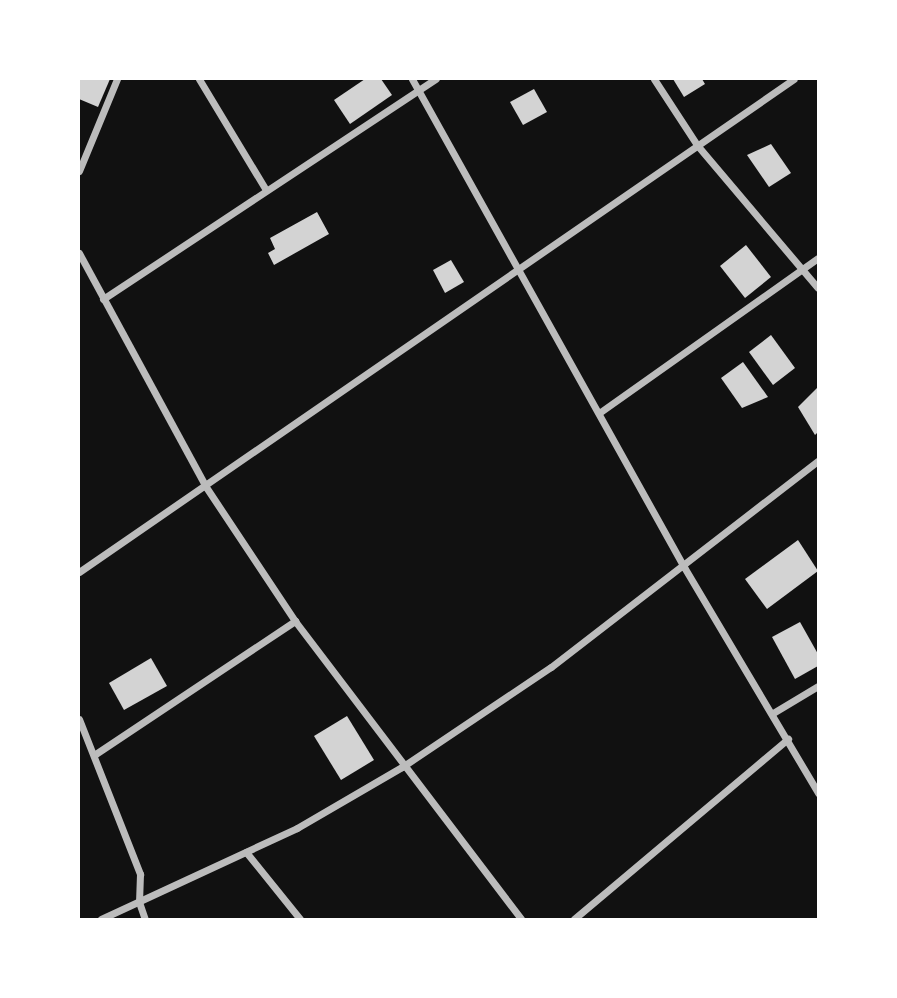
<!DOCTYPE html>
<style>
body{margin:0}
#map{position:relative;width:897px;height:998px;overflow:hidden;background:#111;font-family:"Fira Sans Condensed",sans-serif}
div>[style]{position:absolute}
.building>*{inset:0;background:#d3d3d3}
.minor>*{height:7px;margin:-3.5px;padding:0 3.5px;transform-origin:3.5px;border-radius:3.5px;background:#bcbcbc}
span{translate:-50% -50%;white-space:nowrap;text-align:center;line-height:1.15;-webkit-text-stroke:5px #fff;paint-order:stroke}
.frame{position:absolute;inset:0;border:80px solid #fff;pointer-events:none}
</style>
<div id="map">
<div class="building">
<div style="clip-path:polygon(79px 79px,110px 79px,98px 107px,79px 99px)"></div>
<div style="clip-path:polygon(365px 79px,381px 79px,392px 95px,350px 124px,334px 100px)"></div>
<div style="clip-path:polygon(673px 79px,702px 79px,705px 84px,684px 97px)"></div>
<div style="clip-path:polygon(534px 89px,547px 112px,523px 125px,510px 102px)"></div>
<div style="clip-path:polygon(771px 144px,791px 173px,769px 187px,747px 155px)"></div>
<div style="clip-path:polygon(317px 212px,329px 234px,274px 265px,268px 253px,275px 249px,270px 238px)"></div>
<div style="clip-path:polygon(746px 245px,771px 277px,745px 298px,720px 266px)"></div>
<div style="clip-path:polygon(451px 260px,464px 282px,445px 293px,433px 270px)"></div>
<div style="clip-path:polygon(771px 335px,795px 368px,773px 385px,749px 352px)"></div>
<div style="clip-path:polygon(743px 362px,768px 397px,742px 408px,721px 378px)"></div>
<div style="clip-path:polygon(818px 387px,818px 432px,815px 435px,798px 407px)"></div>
<div style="clip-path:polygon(798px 540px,818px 571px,767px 609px,745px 579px)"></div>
<div style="clip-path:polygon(800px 622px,818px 654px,818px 666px,795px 679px,772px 637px)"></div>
<div style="clip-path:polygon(151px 658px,167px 686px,124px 710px,109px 683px)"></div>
<div style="clip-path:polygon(347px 716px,374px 760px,341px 780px,314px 736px)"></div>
</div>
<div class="minor">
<div style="left:199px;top:79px;width:130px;rotate:58.9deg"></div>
<div style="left:412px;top:79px;width:559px;rotate:60.87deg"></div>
<div style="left:684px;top:567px;width:263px;rotate:59.3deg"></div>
<div style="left:654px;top:79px;width:79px;rotate:56.9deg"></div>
<div style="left:697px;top:145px;width:187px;rotate:49.8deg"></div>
<div style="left:79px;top:171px;width:100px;rotate:-67.6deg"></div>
<div style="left:79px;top:253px;width:266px;rotate:61.5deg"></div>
<div style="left:206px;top:487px;width:161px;rotate:56.4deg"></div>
<div style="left:295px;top:621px;width:374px;rotate:52.8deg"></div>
<div style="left:103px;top:299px;width:399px;rotate:-33.5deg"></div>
<div style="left:599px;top:413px;width:268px;rotate:-35.3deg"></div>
<div style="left:79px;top:572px;width:868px;rotate:-34.59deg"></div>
<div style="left:773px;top:713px;width:52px;rotate:-31deg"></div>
<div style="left:79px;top:719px;width:167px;rotate:68.5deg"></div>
<div style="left:140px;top:874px;width:28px;rotate:92deg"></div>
<div style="left:139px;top:902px;width:18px;rotate:71deg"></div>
<div style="left:94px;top:755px;width:242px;rotate:-33.7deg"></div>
<div style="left:246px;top:852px;width:86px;rotate:51.1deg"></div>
<div style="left:101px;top:919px;width:216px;rotate:-24.9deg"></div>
<div style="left:297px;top:828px;width:121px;rotate:-30.2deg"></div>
<div style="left:402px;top:767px;width:179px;rotate:-33.9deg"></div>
<div style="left:551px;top:667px;width:337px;rotate:-37.7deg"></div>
<div style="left:574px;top:919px;width:280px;rotate:-40.1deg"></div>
</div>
<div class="frame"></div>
</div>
